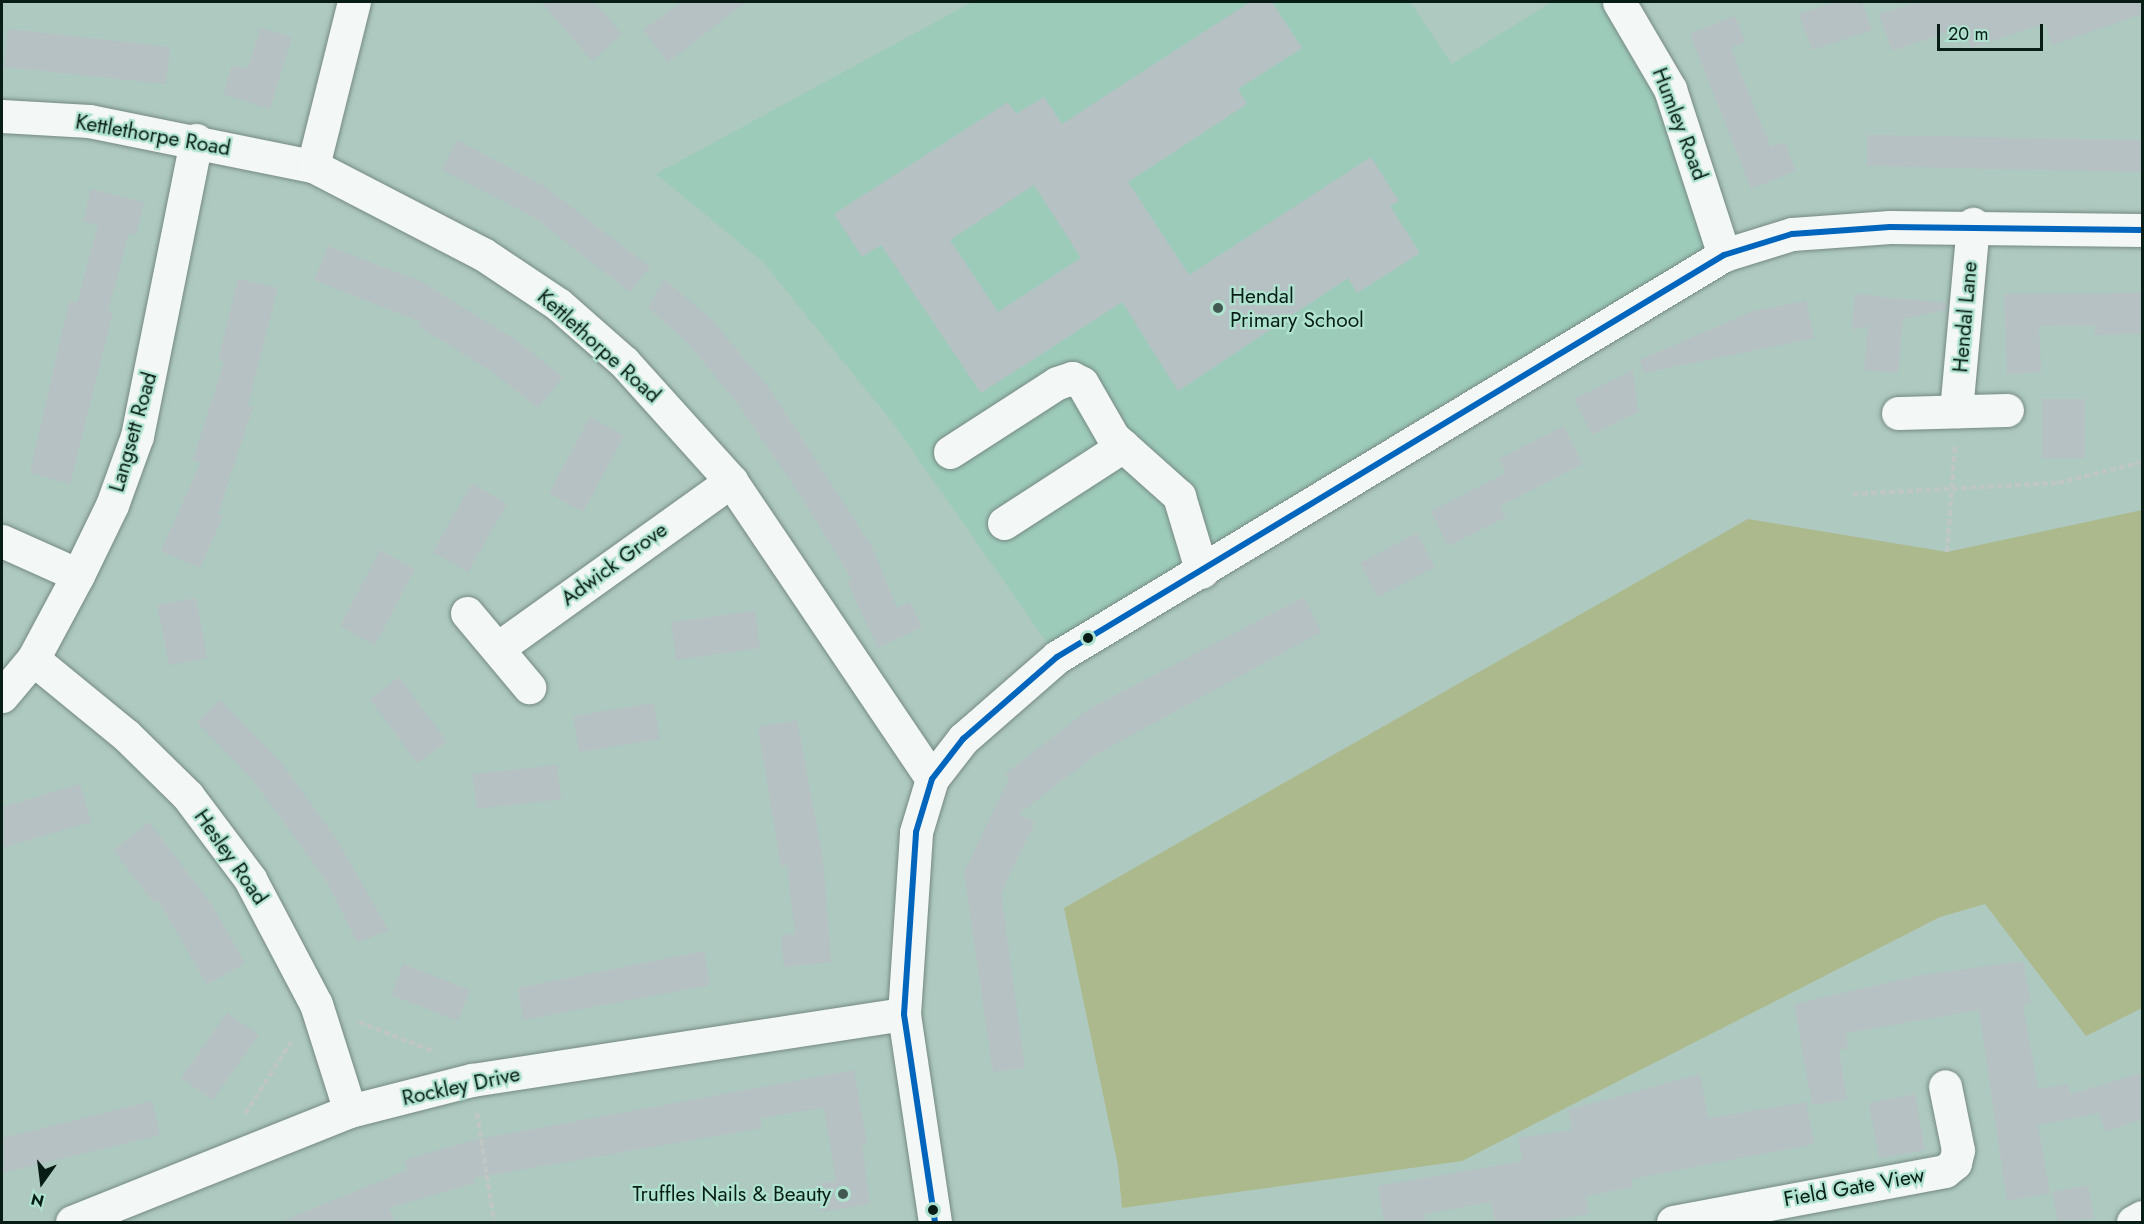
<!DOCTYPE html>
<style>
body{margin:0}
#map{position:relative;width:2144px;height:1224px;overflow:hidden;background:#aec9bf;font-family:Jost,sans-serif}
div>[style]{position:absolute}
.built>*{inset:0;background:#9dcbba}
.green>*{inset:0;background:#acb98c}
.building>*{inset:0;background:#b6c1c4}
.path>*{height:4px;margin-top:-2px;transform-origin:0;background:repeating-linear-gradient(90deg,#bfc6c4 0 6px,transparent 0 9px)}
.roads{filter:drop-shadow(0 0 2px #758a82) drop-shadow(0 0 2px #758a82)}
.minor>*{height:33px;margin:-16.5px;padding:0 16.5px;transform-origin:16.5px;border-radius:16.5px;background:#f3f7f5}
.bus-1>*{height:6px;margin:-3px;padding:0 3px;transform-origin:3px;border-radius:3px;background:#0065bd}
.dots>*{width:16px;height:16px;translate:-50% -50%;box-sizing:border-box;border:3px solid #afe3cf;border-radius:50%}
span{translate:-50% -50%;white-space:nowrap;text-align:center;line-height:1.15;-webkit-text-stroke:4.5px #afe3cf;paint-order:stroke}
.street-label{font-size:21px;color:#081d16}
.poi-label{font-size:21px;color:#081d16}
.left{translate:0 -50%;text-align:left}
.right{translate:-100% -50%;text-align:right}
.frame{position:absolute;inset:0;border:3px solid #081d16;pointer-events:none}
.north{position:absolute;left:12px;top:1152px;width:60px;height:60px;-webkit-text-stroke:4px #afe3cf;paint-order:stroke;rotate:194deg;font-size:16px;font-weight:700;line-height:24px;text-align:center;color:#081d16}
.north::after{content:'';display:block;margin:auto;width:21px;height:27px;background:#081d16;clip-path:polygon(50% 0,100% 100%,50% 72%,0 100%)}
.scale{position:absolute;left:1937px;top:24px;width:106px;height:27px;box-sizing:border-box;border:3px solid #081d16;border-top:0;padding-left:8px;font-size:18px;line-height:21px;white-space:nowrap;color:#081d16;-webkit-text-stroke:4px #afe3cf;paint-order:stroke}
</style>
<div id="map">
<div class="built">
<div style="clip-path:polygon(972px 2px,1410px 2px,1452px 64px,1552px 2px,1619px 2px,1724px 255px,1057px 657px,893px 423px,763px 262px,656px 174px)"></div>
</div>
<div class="green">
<div style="clip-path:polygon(2142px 510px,2142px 1008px,2086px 1036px,1985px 904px,1940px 917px,1462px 1161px,1122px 1208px,1118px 1166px,1064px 908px,1748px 519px,1947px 552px)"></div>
</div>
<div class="building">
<div style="clip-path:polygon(541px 2px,594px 2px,622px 34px,592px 61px)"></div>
<div style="clip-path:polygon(682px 2px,746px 2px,668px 62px,643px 30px)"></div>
<div style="clip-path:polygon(evenodd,1250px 2px,1272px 2px,1302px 48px,1238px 89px,1247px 104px,1128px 182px,1189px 275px,1371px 157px,1399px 201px,1390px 206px,1420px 253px,1357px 293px,1348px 278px,1178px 391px,1122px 302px,981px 393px,881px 245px,862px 257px,834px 214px,1008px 102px,1016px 114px,1044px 97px,1062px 124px,1250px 2px,1034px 185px,1081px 258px,998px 312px,950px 240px,1034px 185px)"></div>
<div style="clip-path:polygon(1835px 2px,1862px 2px,1872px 30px,1812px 50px,1799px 14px)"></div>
<div style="clip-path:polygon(1918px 2px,2142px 2px,2142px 14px,2052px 45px,2045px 23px,1971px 48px,1964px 27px,1892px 51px,1879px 14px)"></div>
<div style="clip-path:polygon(1735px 16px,1745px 42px,1731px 48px,1754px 106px,1771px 147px,1785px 142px,1796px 171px,1751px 189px,1690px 34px)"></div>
<div style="clip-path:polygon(260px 28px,292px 37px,270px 109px,223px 94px,232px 65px,248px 69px)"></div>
<div style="clip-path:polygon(8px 29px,170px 47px,166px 84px,4px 67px)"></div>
<div style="clip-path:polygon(1867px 135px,2142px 140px,2142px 172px,1867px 166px)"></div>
<div style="clip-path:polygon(457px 140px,544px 186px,650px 267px,630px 292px,532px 216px,442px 170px)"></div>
<div style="clip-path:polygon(91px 189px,144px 202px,136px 235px,129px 233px,108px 311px,113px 312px,70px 484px,30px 473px,69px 301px,77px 303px,98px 225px,83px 221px)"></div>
<div style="clip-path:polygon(328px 246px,420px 281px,516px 340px,563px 377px,538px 408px,491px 371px,418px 326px,421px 322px,314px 280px)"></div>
<div style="clip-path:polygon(238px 279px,278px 288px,248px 405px,253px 407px,218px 514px,223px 516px,200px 568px,161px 551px,201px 462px,193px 460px,224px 362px,218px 360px)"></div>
<div style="clip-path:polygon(664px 279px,710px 318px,770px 389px,872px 547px,897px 608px,910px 602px,922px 627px,878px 648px,847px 582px,852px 580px,800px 495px,737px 403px,688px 343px,648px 308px)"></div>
<div style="clip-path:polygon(2142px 293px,2142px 334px,2095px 335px,2095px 325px,2039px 326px,2041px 372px,2007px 374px,2004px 294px)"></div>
<div style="clip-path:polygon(1855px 294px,1947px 303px,1946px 310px,1903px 319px,1898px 373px,1864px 370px,1868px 326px,1852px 330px)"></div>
<div style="clip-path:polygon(1806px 301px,1814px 338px,1644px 373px,1640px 360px,1753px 311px)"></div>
<div style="clip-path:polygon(1633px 370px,1638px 412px,1592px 435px,1574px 399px)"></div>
<div style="clip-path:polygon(2042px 399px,2085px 399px,2085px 458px,2042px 458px)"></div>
<div style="clip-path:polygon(590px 417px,624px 436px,583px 512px,549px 493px)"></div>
<div style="clip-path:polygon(1564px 426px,1583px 464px,1500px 506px,1506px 517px,1448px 546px,1431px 511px,1506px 473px,1499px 459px)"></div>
<div style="clip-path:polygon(472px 483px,507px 504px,468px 572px,433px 552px)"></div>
<div style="clip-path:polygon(1417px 533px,1435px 567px,1378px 597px,1360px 563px)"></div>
<div style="clip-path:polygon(380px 550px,415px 569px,375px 645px,340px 626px)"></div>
<div style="clip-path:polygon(1304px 597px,1321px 632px,1095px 755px,1019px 814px,1035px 822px,1001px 893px,1025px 1068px,993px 1072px,964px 872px,1009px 779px,1005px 774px,1089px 709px)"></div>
<div style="clip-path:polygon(196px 598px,207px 658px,169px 665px,157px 605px)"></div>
<div style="clip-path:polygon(755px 611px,760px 648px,676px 660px,671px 622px)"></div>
<div style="clip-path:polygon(399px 677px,447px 742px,417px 763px,370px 699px)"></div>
<div style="clip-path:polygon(220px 700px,283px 765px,336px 838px,389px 931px,357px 942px,327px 882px,253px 780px,197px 722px)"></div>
<div style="clip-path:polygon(654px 703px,660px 739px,579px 752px,573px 716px)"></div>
<div style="clip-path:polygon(797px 720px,823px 860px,831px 962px,784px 967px,781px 935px,795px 934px,787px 865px,781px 866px,758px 727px)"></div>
<div style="clip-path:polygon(557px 765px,561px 799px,477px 809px,472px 774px)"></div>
<div style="clip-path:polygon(80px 784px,91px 822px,2px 848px,2px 807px)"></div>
<div style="clip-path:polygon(149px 822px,212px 905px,245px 963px,207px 985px,158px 900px,154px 903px,113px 850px)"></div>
<div style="clip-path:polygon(704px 951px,710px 985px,523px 1020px,518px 988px)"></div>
<div style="clip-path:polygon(2023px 961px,2031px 1003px,2023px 1005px,2038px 1089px,2068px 1084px,2070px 1094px,2142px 1073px,2142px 1120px,2105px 1131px,2099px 1113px,2038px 1125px,2050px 1193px,2007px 1201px,1979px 1010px,1846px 1033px,1848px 1048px,1839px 1050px,1847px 1100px,1812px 1105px,1794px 1004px,1922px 975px)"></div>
<div style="clip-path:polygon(403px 964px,470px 990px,458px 1021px,391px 995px)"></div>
<div style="clip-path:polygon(227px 1013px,259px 1035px,212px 1100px,181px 1078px)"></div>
<div style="clip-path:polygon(854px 1070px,867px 1144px,862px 1145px,870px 1204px,820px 1212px,816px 1184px,836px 1181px,824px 1108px,760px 1118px,762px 1128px,474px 1178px,475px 1183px,389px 1208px,395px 1222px,280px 1222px,407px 1170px,404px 1160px,474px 1140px)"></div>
<div style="clip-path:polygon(1700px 1074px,1708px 1118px,1806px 1102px,1814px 1144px,1631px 1179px,1633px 1187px,1586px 1196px,1589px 1214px,1541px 1222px,1495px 1222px,1491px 1202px,1424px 1214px,1426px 1222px,1384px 1222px,1378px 1186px,1523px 1161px,1518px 1138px,1572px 1130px,1568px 1110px)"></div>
<div style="clip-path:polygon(1915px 1094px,1925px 1150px,1879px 1158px,1869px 1103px)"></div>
<div style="clip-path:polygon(152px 1101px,160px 1135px,2px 1173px,2px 1138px)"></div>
<div style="clip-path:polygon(2088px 1185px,2094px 1218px,2058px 1222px,2052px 1192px)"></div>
</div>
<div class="path">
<div style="left:1853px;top:494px;width:205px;rotate:-3.1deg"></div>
<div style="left:2058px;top:483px;width:87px;rotate:-14deg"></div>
<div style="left:1947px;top:552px;width:106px;rotate:-85.7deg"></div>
<div style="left:359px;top:1022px;width:82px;rotate:21.5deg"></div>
<div style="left:477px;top:1113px;width:110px;rotate:81.1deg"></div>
<div style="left:245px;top:1114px;width:85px;rotate:-57.4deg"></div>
</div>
<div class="roads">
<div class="minor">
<div style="left:1619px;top:2px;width:101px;rotate:59.6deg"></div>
<div style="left:1670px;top:89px;width:175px;rotate:72deg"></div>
<div style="left:2px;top:116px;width:87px;rotate:3.3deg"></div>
<div style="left:89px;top:121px;width:228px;rotate:11.4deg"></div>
<div style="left:313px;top:166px;width:191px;rotate:27.4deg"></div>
<div style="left:483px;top:254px;width:90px;rotate:33.7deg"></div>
<div style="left:558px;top:304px;width:88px;rotate:41.3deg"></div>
<div style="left:624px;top:362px;width:160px;rotate:48deg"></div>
<div style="left:731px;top:481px;width:359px;rotate:56deg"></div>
<div style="left:313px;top:166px;width:169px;rotate:-76deg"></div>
<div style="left:1956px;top:411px;width:188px;rotate:-84.8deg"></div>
<div style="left:1898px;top:413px;width:109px;rotate:-1.6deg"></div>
<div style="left:950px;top:452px;width:127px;rotate:-32.8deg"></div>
<div style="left:1057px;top:383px;width:16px;rotate:-18deg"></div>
<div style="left:1072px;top:378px;width:11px;rotate:27deg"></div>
<div style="left:1082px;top:383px;width:62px;rotate:60.1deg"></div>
<div style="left:1113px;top:437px;width:89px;rotate:41.8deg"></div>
<div style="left:1179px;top:496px;width:79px;rotate:73.2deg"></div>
<div style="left:1004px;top:523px;width:142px;rotate:-32.9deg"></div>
<div style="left:2px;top:541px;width:83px;rotate:24.1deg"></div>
<div style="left:467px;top:613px;width:97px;rotate:50deg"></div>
<div style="left:498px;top:648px;width:287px;rotate:-35.6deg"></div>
<div style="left:33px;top:659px;width:120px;rotate:39.3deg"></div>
<div style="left:126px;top:735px;width:87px;rotate:44.5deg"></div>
<div style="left:188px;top:796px;width:104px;rotate:53.2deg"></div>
<div style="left:250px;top:879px;width:141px;rotate:62.2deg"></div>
<div style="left:316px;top:1004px;width:112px;rotate:72.4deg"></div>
<div style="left:2px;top:696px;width:48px;rotate:-50deg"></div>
<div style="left:33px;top:659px;width:95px;rotate:-61.8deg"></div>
<div style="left:78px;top:575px;width:78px;rotate:-64.1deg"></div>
<div style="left:112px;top:505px;width:73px;rotate:-70.1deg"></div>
<div style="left:137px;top:436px;width:302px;rotate:-78.7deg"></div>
<div style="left:72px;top:1222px;width:299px;rotate:-21.8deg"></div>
<div style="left:350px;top:1111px;width:126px;rotate:-14.3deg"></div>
<div style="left:472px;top:1080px;width:437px;rotate:-8.7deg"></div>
<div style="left:935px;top:1222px;width:210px;rotate:-98.5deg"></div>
<div style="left:904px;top:1014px;width:182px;rotate:-86.2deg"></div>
<div style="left:916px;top:832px;width:55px;rotate:-73.2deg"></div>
<div style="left:932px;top:779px;width:51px;rotate:-52.2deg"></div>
<div style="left:963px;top:739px;width:125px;rotate:-41.1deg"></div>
<div style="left:1057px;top:657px;width:779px;rotate:-31.08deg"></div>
<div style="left:1724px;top:255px;width:71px;rotate:-17.2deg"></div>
<div style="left:1792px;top:234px;width:98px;rotate:-4.1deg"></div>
<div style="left:1890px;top:227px;width:252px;rotate:0.7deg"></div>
<div style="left:1673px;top:1222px;width:277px;rotate:-10.6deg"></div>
<div style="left:1945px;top:1171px;width:13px;rotate:-39deg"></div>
<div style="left:1955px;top:1163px;width:13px;rotate:-77deg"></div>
<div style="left:1958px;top:1150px;width:65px;rotate:-101.5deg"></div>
<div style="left:2133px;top:1222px;width:10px;rotate:-29deg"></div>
</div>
</div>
<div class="bus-1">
<div style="left:935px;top:1222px;width:210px;rotate:-98.5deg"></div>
<div style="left:904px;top:1014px;width:182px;rotate:-86.2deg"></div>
<div style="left:916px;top:832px;width:55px;rotate:-73.2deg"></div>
<div style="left:932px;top:779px;width:51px;rotate:-52.2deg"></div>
<div style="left:963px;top:739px;width:125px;rotate:-41.1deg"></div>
<div style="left:1057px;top:657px;width:779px;rotate:-31.08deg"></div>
<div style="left:1724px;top:255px;width:71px;rotate:-17.2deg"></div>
<div style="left:1792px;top:234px;width:98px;rotate:-4.1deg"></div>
<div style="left:1890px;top:227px;width:252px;rotate:0.7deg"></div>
</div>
<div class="dots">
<div style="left:1218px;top:308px;background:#425951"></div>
<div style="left:1088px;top:638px;background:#081d16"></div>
<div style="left:843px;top:1194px;background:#425951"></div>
<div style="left:933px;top:1210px;background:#081d16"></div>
</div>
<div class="street-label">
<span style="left:1680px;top:124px;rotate:69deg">Humley Road</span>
<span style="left:153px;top:135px;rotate:10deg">Kettlethorpe Road</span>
<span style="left:1965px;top:317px;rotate:-85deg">Hendal Lane</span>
<span style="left:599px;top:346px;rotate:42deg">Kettlethorpe Road</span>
<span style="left:133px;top:432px;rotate:-74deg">Langsett Road</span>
<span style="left:614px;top:564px;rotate:-36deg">Adwick Grove</span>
<span style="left:231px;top:857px;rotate:55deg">Hesley Road</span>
<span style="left:461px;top:1086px;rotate:-12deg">Rockley Drive</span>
<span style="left:1854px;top:1187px;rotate:-10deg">Field Gate View</span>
</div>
<div class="poi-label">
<span class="left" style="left:1230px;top:308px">Hendal<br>Primary School</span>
<span class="right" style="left:831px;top:1194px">Truffles Nails &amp; Beauty</span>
</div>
<div class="frame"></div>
<div class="north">N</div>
<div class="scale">20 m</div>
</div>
